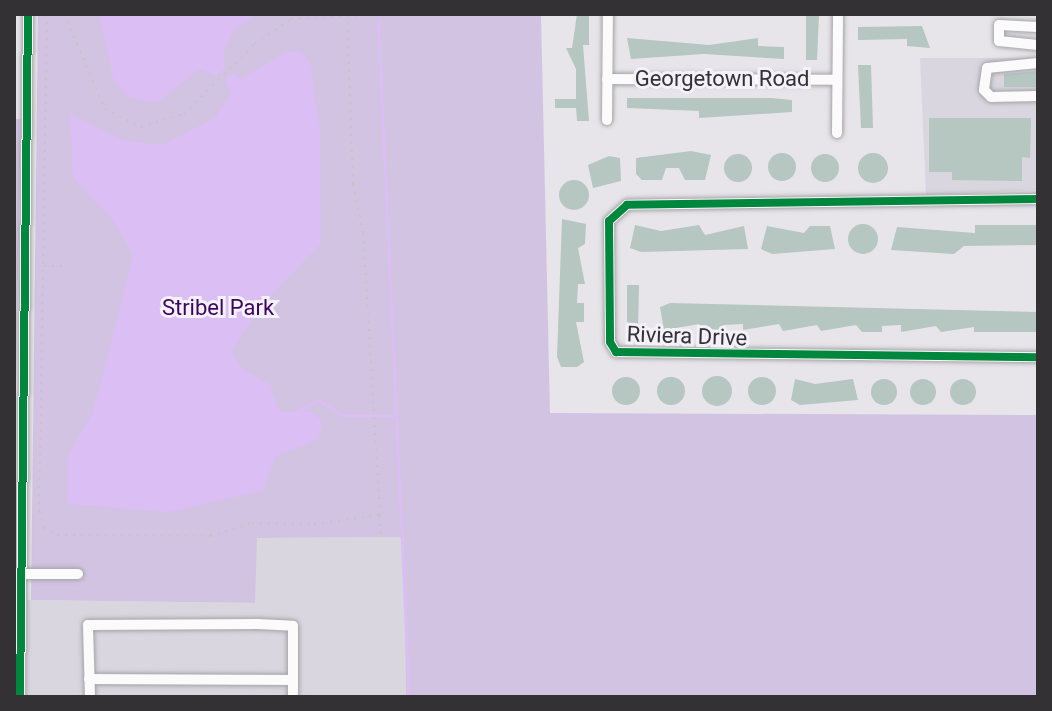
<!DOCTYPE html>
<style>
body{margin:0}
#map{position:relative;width:1052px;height:711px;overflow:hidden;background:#e7e5ea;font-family:Roboto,sans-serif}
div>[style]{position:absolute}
.built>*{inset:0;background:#d9d6df}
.green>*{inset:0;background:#d3c3e3}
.water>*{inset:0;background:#dabef4}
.stream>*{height:3px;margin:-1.5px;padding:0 1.5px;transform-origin:1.5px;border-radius:1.5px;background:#dabef4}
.building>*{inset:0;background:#b6c6c0}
.round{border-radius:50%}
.path>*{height:2px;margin-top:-1px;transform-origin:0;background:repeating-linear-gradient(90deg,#c5c5c6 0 2px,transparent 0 8px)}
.roads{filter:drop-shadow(0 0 2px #a5a4a7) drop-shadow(0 0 2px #a5a4a7)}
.minor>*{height:10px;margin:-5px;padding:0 5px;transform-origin:5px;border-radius:5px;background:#fbfbfc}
.cycleway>*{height:8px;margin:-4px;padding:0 4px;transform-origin:4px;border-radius:4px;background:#00873e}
span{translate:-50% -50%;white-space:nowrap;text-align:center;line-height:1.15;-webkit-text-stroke:6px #f4f1f8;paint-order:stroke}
.street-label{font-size:22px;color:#333134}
.park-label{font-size:22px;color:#3e0560}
.frame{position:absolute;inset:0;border:16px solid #333134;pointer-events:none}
</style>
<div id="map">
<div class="built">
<div style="clip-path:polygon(920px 58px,1038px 58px,1038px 190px,926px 195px)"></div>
<div style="clip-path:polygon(405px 537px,406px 697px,26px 697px,27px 600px,254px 603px,256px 538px)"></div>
</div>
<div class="green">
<div style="clip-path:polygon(38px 14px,541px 14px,550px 413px,1038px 415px,1038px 697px,406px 697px,404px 537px,257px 538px,255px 603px,31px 600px)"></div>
<div style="clip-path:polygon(14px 119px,21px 119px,14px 490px)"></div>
</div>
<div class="water">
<div style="clip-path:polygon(99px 14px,258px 14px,233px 31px,223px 54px,225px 68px,216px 76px,200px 68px,157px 103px,129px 97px,114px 81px)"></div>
<div style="clip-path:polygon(301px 51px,310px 64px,320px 129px,321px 243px,262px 305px,231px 351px,242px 369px,269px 384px,280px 412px,311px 411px,322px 423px,318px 439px,275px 457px,263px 491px,168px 512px,67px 504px,68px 455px,93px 412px,133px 256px,113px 220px,73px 178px,70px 114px,122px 140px,162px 145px,215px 118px,231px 93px,225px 80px,232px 73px,241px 79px,286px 52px)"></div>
</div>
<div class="stream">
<div style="left:378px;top:20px;width:678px;rotate:87.38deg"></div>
<div style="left:296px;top:412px;width:26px;rotate:-28deg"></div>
<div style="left:319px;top:400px;width:27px;rotate:34deg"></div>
<div style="left:341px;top:415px;width:55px;rotate:1deg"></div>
</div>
<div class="building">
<div style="clip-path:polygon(577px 14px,589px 14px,589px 45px,583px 45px,589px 121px,577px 121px,576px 108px,555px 108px,555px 99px,576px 99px,576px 69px,566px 48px,572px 48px)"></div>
<div style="clip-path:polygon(806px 14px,819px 14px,817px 60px,806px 60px)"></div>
<div style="clip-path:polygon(922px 26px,930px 48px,907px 46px,907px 39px,858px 40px,858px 27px)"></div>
<div style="clip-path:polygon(627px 38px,709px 45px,758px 38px,758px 46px,784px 47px,784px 59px,704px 54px,631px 59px)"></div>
<div style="clip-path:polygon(858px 65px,871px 65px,873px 128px,861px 128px)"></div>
<div style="clip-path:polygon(1038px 71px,1038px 87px,1004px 87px,1004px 74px)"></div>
<div style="clip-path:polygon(627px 98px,771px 98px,792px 100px,792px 112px,699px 118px,699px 111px,627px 108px)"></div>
<div style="clip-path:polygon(929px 118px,1031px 118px,1030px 158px,1022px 157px,1022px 181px,952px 180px,952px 172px,929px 172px)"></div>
<div style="clip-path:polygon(691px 151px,711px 155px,705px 180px,685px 180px,679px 168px,666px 168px,662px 180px,642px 180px,636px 174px,636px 158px)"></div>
<div class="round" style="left:768px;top:153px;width:28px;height:28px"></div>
<div class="round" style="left:858px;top:153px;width:30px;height:30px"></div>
<div class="round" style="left:724px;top:154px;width:28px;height:28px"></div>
<div class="round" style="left:811px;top:154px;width:28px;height:28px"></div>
<div style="clip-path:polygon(609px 156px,620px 158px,621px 181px,593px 188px,588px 165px)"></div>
<div class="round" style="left:559px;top:180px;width:30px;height:30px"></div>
<div style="clip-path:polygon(562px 219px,586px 224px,585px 244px,578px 248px,585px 284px,578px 284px,577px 303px,584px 303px,584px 322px,576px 322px,584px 362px,577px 367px,561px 367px,557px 357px)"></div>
<div class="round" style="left:848px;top:224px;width:30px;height:30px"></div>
<div style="clip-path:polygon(635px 225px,661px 231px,699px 225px,705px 235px,744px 226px,748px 249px,641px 252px,630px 248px)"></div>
<div style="clip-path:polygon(975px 225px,1038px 225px,1038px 245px,964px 246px,954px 254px,891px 250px,897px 227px,975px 233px)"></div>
<div style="clip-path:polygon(767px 226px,804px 233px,810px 226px,830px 226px,835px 249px,772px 254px,761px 249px)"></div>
<div style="clip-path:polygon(627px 285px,639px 285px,638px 332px,627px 332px)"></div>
<div style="clip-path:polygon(670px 303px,1038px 312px,1038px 332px,974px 332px,974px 327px,941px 332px,936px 326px,901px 332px,901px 325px,882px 326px,882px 332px,862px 332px,856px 325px,821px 331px,817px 325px,783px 331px,779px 324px,743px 330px,743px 324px,723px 325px,723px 331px,703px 331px,699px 324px,664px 330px,660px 307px)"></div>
<div class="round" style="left:702px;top:376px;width:30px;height:30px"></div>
<div class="round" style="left:612px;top:377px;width:28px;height:28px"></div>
<div class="round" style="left:657px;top:377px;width:28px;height:28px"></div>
<div class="round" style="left:748px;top:377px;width:28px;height:28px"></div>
<div class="round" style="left:950px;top:379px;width:26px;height:26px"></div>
<div style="clip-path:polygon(795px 379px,815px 384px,853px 379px,858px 400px,800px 405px,791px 400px)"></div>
<div class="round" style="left:871px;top:379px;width:26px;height:26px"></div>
<div class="round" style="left:910px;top:379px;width:26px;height:26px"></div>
</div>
<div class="path">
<div style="left:47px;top:14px;width:497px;rotate:90.9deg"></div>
<div style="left:39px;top:511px;width:18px;rotate:74deg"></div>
<div style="left:44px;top:528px;width:15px;rotate:28deg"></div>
<div style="left:57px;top:535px;width:153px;rotate:0.4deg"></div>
<div style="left:210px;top:536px;width:44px;rotate:-17.2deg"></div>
<div style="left:252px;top:523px;width:62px;rotate:0.9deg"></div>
<div style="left:314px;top:524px;width:67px;rotate:-7.8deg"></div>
<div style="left:380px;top:515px;width:283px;rotate:-93.4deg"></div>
<div style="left:363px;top:233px;width:50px;rotate:-101.5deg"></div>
<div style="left:353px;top:184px;width:170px;rotate:-92deg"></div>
<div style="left:64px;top:14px;width:103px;rotate:66.7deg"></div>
<div style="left:105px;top:109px;width:40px;rotate:26.6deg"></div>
<div style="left:141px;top:127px;width:45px;rotate:-16.8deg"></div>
<div style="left:184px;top:114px;width:100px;rotate:-44.6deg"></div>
<div style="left:255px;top:44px;width:44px;rotate:-34.8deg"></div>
<div style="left:291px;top:19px;width:107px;rotate:-2.7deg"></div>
<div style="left:44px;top:266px;width:19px"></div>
<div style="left:380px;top:516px;width:21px;rotate:87deg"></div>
</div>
<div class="roads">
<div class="minor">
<div style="left:1038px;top:27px;width:39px;rotate:-177deg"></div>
<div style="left:999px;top:25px;width:16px;rotate:90deg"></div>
<div style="left:999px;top:41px;width:39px;rotate:6deg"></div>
<div style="left:1038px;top:63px;width:51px;rotate:174.4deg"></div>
<div style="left:987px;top:68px;width:22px;rotate:98deg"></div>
<div style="left:984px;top:90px;width:10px;rotate:45deg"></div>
<div style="left:991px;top:97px;width:47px;rotate:-1.2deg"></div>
<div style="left:607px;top:79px;width:230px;rotate:0.2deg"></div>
<div style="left:607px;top:120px;width:106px;rotate:-89.5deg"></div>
<div style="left:837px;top:133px;width:119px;rotate:-89.5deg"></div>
<div style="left:1038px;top:199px;width:411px;rotate:179.2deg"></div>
<div style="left:627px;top:205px;width:24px;rotate:138deg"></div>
<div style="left:609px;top:221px;width:121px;rotate:89.5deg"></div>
<div style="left:610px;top:342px;width:12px;rotate:59deg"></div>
<div style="left:616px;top:352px;width:422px;rotate:0.7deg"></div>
<div style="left:22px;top:574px;width:56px"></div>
<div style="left:89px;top:679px;width:204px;rotate:0.3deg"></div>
<div style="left:20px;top:697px;width:683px;rotate:-89.33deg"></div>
<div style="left:90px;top:697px;width:72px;rotate:-91.6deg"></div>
<div style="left:88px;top:625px;width:170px;rotate:-0.3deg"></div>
<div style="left:258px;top:624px;width:35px;rotate:3deg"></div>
<div style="left:293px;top:626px;width:71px;rotate:90deg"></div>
</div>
</div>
<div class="cycleway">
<div style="left:1038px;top:199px;width:411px;rotate:179.2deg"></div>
<div style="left:627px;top:205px;width:24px;rotate:138deg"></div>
<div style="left:609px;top:221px;width:121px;rotate:89.5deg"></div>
<div style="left:610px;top:342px;width:12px;rotate:59deg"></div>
<div style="left:616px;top:352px;width:422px;rotate:0.7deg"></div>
<div style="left:20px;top:697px;width:683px;rotate:-89.33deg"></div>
</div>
<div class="street-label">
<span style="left:722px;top:79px">Georgetown Road</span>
<span style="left:687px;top:336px;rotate:2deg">Riviera Drive</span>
</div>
<div class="park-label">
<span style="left:218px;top:308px">Stribel Park</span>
</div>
<div class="frame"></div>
</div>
